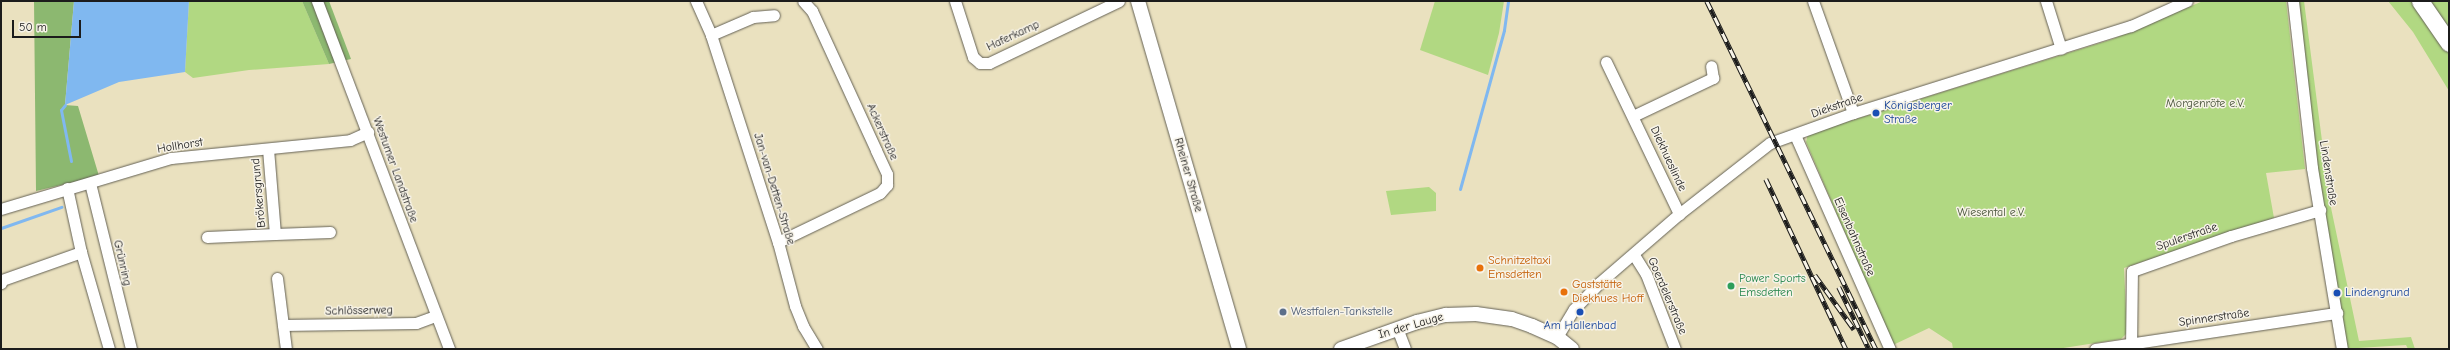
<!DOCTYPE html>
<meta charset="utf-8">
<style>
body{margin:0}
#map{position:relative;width:2450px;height:350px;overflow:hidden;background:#eae1bf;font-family:"Comic Neue",sans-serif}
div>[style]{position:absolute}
.green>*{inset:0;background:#b1d882}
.forest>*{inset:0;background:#8cb870}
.water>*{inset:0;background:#80b8f0}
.stream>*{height:3px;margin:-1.5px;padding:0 1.5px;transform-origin:1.5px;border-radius:1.5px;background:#80b8f0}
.roads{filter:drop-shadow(0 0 1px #646155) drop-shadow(0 0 1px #646155)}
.minor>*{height:11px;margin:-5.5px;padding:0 5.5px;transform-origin:5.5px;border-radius:5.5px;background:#fff}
.tertiary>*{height:14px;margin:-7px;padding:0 7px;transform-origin:7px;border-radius:7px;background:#fff}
.primary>*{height:17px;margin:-8.5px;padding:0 8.5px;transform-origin:8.5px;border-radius:8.5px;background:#fff}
.rail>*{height:4.5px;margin-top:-2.25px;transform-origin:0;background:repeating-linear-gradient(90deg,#f7f3e8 0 9px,#1c1c1c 0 18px);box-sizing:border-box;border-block:1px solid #1c1c1c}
.dots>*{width:11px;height:11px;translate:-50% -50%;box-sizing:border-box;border:2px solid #f7f3e8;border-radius:50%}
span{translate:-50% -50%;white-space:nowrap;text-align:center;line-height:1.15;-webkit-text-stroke:3px #f7f3e8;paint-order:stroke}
.street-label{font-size:12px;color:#1c1c1c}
.park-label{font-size:12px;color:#49543b}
.transit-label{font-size:12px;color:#164399}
.left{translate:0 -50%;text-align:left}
.food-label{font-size:12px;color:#c56008}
.leisure-label{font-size:12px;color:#27864d}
.service-label{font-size:12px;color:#4e5e75}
.frame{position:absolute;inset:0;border:2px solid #1c1c1c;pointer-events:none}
.scale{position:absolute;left:12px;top:20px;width:69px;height:18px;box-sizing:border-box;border:2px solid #1c1c1c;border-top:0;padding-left:5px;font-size:12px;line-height:14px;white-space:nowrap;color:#1c1c1c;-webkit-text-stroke:3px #f7f3e8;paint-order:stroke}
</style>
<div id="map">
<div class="green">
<div style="clip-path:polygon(189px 1px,302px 1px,329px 64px,249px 70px,193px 78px,185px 72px)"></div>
<div style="clip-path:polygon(1435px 1px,1504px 1px,1499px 33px,1488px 75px,1420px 50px)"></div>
<div style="clip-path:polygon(2203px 1px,2286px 1px,2305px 169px,2266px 173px,2274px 218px,2124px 268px,2127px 333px,2121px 339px,2057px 349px,1953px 349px,1952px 343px,1929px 328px,1893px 345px,1806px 142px,1808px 134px,2113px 39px)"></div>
<div style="clip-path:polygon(2293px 1px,2304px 1px,2330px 203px,2359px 341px,2411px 337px,2415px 349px,2408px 349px,2406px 345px,2342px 349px)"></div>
<div style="clip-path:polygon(2388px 1px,2449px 1px,2449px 91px,2413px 32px)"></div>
<div style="clip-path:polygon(1429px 187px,1436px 193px,1436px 211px,1391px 215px,1386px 191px)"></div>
</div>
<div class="forest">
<div style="clip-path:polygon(34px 1px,74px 1px,65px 105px,78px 106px,99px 176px,36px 191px)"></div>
<div style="clip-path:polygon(302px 1px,329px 1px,351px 59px,329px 64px)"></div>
</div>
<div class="water">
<div style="clip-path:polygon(74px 1px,189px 1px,185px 72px,119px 82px,65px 105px)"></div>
</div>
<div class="stream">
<div style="left:65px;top:105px;width:6px;rotate:129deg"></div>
<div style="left:61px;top:110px;width:52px;rotate:78.9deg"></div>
<div style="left:1460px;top:189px;width:165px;rotate:-74.5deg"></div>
<div style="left:1504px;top:30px;width:29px;rotate:-82deg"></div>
<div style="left:1px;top:228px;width:64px;rotate:-19.3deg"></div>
</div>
<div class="roads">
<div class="minor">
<div style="left:317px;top:1px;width:372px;rotate:69.2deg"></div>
<div style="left:696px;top:1px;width:37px;rotate:66deg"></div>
<div style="left:711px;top:35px;width:218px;rotate:72.1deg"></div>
<div style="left:778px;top:242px;width:66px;rotate:75.1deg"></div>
<div style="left:795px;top:306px;width:22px;rotate:68deg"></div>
<div style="left:803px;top:326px;width:27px;rotate:59deg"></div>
<div style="left:955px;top:1px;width:59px;rotate:72.2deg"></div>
<div style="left:973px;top:57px;width:9px;rotate:41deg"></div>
<div style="left:980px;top:63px;width:9px"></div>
<div style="left:989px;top:63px;width:144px;rotate:-25.5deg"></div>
<div style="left:1813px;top:1px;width:119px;rotate:70.3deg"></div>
<div style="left:2046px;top:1px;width:50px;rotate:72.6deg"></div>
<div style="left:2293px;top:1px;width:168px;rotate:83.5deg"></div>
<div style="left:2312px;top:168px;width:183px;rotate:80.6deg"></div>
<div style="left:711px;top:35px;width:46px;rotate:-23.2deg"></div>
<div style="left:753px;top:17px;width:21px;rotate:-5deg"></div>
<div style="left:1606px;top:62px;width:169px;rotate:64.3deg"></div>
<div style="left:1633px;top:116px;width:89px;rotate:-25.4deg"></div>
<div style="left:1713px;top:78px;width:12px;rotate:-99deg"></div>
<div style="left:1795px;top:135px;width:234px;rotate:66.1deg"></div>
<div style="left:268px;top:149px;width:85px;rotate:85.3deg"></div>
<div style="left:275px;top:234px;width:55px;rotate:-2.1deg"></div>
<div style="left:90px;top:183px;width:171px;rotate:76.1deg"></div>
<div style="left:67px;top:188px;width:66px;rotate:77.7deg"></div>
<div style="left:81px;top:252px;width:101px;rotate:73.9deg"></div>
<div style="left:1px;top:209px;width:177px;rotate:-16.7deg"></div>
<div style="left:171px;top:158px;width:180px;rotate:-5.7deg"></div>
<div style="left:350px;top:140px;width:20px;rotate:-24deg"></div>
<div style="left:207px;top:237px;width:68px;rotate:-2.5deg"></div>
<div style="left:778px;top:242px;width:113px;rotate:-25.7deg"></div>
<div style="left:880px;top:193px;width:11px;rotate:-49deg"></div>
<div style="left:887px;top:185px;width:11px;rotate:-90deg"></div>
<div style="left:887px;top:174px;width:26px;rotate:-115deg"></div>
<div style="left:876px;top:150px;width:153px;rotate:-114.7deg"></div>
<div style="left:812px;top:11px;width:13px;rotate:-132deg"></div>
<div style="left:1634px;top:255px;width:22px;rotate:58deg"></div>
<div style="left:1646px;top:274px;width:80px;rotate:68.9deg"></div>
<div style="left:277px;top:278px;width:72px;rotate:82.8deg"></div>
<div style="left:1px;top:283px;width:3px;rotate:-72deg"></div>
<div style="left:2px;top:280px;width:84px;rotate:-19.5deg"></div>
<div style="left:283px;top:325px;width:133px;rotate:-0.9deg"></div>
<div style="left:416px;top:323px;width:20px;rotate:-20deg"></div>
<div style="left:1397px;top:328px;width:22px;rotate:69deg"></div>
<div style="left:1557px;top:337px;width:33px;rotate:-59deg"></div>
<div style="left:1574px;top:309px;width:36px;rotate:-46deg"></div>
<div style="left:1599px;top:283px;width:106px;rotate:-40.8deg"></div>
<div style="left:1679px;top:214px;width:115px;rotate:-38deg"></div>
<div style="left:1770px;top:143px;width:88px;rotate:-19.9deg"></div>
<div style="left:1853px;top:113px;width:291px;rotate:-17.4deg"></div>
<div style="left:2131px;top:26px;width:61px;rotate:-24.1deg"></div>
<div style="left:2095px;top:349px;width:245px;rotate:-8.5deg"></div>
<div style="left:2131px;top:349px;width:78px;rotate:-89.3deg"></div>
<div style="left:2132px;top:271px;width:105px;rotate:-19.5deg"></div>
<div style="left:2231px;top:236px;width:93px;rotate:-16.3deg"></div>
</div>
<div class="tertiary">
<div style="left:1138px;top:1px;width:362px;rotate:73.8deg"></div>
<div style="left:1341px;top:349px;width:81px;rotate:-19.6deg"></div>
<div style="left:1417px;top:322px;width:30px;rotate:-14deg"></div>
<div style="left:1446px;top:315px;width:30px;rotate:-2deg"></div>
<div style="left:1476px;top:314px;width:36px;rotate:8deg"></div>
<div style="left:1512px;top:319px;width:21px;rotate:19deg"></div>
<div style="left:1532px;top:326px;width:27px;rotate:24deg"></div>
<div style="left:1557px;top:337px;width:19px;rotate:39deg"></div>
</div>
<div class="primary">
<div style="left:2420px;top:1px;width:51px;rotate:55.4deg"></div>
</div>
</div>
<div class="rail">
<div style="left:1707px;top:1px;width:387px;rotate:64.1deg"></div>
<div style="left:1766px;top:179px;width:188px;rotate:64.8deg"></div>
<div style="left:1815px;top:275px;width:67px;rotate:54.2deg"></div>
<div style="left:1839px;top:287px;width:69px;rotate:64.2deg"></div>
</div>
<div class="dots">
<div style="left:1876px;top:113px;background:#1a4fb4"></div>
<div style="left:1480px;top:268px;background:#e8710a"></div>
<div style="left:1731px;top:286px;background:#2e9e5b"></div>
<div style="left:1564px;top:292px;background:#e8710a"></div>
<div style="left:2337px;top:293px;background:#1a4fb4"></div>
<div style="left:1283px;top:312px;background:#5c6f8a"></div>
<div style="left:1580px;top:312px;background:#1a4fb4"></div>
</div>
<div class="street-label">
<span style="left:1013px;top:36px;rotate:-25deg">Haferkamp</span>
<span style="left:1837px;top:106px;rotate:-19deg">Diekstraße</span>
<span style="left:882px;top:132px;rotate:66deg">Ackerstraße</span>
<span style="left:180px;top:146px;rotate:-9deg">Hollhorst</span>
<span style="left:1668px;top:159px;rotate:65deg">Diekhueslinde</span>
<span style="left:395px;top:170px;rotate:70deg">Westumer Landstraße</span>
<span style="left:2328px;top:173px;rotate:81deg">Lindenstraße</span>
<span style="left:1188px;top:175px;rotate:74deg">Rheiner Straße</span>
<span style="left:774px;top:189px;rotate:73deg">Jan-van-Detten-Straße</span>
<span style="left:259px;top:193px;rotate:-95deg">Brökersgrund</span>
<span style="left:1854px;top:237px;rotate:66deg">Eisenbahnstraße</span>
<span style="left:2187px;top:237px;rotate:-19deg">Spulerstraße</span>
<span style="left:122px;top:263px;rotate:77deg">Grünring</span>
<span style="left:1667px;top:296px;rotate:67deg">Goerdelerstraße</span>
<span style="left:359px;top:311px;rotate:-1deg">Schlösserweg</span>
<span style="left:2214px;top:318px;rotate:-8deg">Spinnerstraße</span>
<span style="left:1411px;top:326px;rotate:-16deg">In der Lauge</span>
</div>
<div class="park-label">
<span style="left:2205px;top:104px">Morgenröte e.V.</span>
<span style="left:1991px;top:213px">Wiesental e.V.</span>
</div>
<div class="transit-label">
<span class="left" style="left:1884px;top:113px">Königsberger<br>Straße</span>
<span class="left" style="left:2345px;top:293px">Lindengrund</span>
<span style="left:1580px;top:326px">Am Hallenbad</span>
</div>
<div class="food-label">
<span class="left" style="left:1488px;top:268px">Schnitzeltaxi<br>Emsdetten</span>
<span class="left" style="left:1572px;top:292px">Gaststätte<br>Diekhues Hoff</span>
</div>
<div class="leisure-label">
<span class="left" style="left:1739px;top:286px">Power Sports<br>Emsdetten</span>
</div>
<div class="service-label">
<span class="left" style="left:1291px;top:312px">Westfalen-Tankstelle</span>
</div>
<div class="frame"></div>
<div class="scale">50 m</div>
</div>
